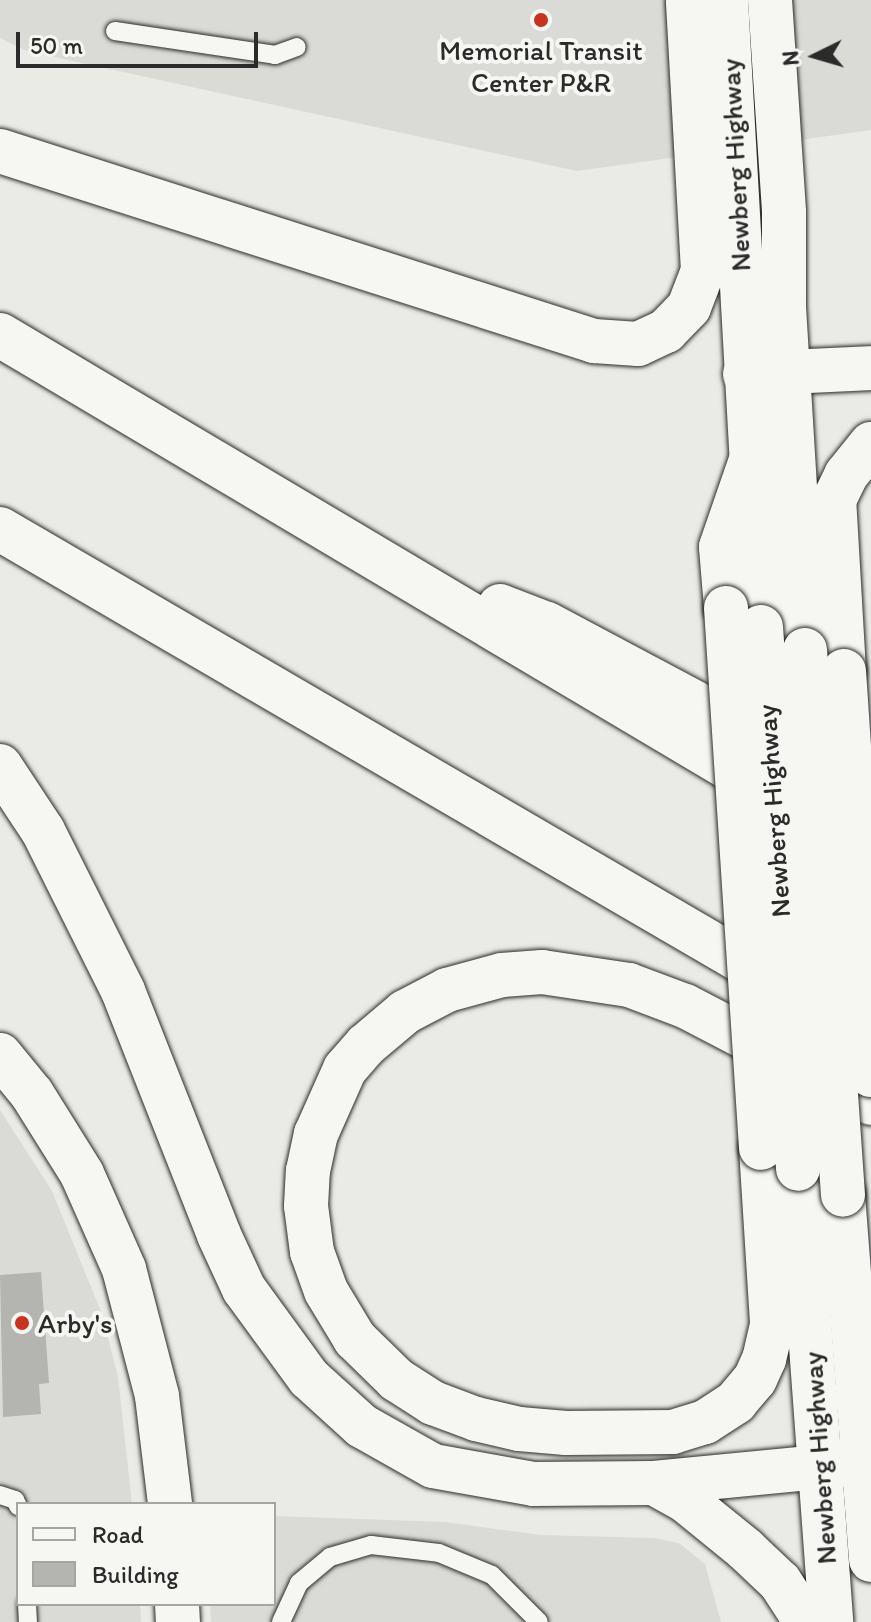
<!DOCTYPE html>
<style>
body{margin:0}
#map{position:relative;width:871px;height:1622px;overflow:hidden;background:#eaeae6;font-family:Itim,sans-serif}
div>[style]{position:absolute}
.built>*{inset:0;background:#dadad6}
.building>*{inset:0;background:#b4b4b1}
.roads{filter:drop-shadow(0 0 2px #2b2b2b) drop-shadow(0 0 2px #2b2b2b)}
.service>*{height:18px;margin:-9px;padding:0 9px;transform-origin:9px;border-radius:9px;background:#f6f6f2}
.secondary>*{height:44px;margin:-22px;padding:0 22px;transform-origin:22px;border-radius:22px;background:#f6f6f2}
.primary>*{height:44px;margin:-22px;padding:0 22px;transform-origin:22px;border-radius:22px;background:#f6f6f2}
.motorway>*{height:44px;margin:-22px;padding:0 22px;transform-origin:22px;border-radius:22px;background:#f6f6f2}
.bridges{filter:drop-shadow(0 0 2px #2b2b2b) drop-shadow(0 0 2px #2b2b2b)}
.primary-bridge>*{height:44px;margin:-22px;padding:0 22px;transform-origin:22px;border-radius:22px;background:#f6f6f2}
.motorway-bridge>*{height:44px;margin:-22px;padding:0 22px;transform-origin:22px;border-radius:22px;background:#f6f6f2}
.dots>*{width:22px;height:22px;translate:-50% -50%;box-sizing:border-box;border:4px solid #f6f6f2;border-radius:50%}
span{translate:-50% -50%;white-space:nowrap;text-align:center;line-height:1.15;-webkit-text-stroke:8px #f6f6f2;paint-order:stroke}
.poi-label{font-size:28px;color:#2b2b2b}
.left{translate:0 -50%;text-align:left}
.street-label{font-size:28px;color:#2b2b2b}
.legend{position:absolute;left:16px;top:1502px;width:260px;height:104px;box-sizing:border-box;background:#f6f6f2;border:2px solid #a5a5a2;margin:0;padding:10px 14px;list-style:none;font-size:24px;color:#2b2b2b}
.legend li{display:flex;align-items:center;gap:16px;height:40px}
.legend b{width:40px;border:2px solid #a5a5a2}
.north{position:absolute;left:775px;top:16px;width:80px;height:80px;-webkit-text-stroke:6px #f6f6f2;paint-order:stroke;rotate:265deg;font-size:22px;font-weight:700;line-height:32px;text-align:center;color:#2b2b2b}
.north::after{content:'';display:block;margin:auto;width:28px;height:36px;background:#2b2b2b;clip-path:polygon(50% 0,100% 100%,50% 72%,0 100%)}
.scale{position:absolute;left:16px;top:32px;width:242px;height:36px;box-sizing:border-box;border:4px solid #2b2b2b;border-top:0;padding-left:10px;font-size:24px;line-height:28px;white-space:nowrap;color:#2b2b2b;-webkit-text-stroke:6px #f6f6f2;paint-order:stroke}
</style>
<div id="map">
<div class="built">
<div style="clip-path:polygon(0 0,871px 0,871px 130px,577px 171px,27px 51px,0 38px)"></div>
<div style="clip-path:polygon(0 1110px,52px 1191px,102px 1314px,118px 1377px,132px 1504px,18px 1504px,18px 1604px,140px 1604px,141px 1622px,0 1622px)"></div>
<div style="clip-path:polygon(274px 1516px,445px 1522px,540px 1535px,654px 1538px,679px 1543px,705px 1564px,721px 1622px,211px 1622px,210px 1604px,274px 1604px)"></div>
</div>
<div class="building">
<div style="clip-path:polygon(41px 1272px,49px 1383px,39px 1384px,41px 1414px,3px 1417px,0 1275px)"></div>
</div>
<div class="roads">
<div class="service">
<div style="left:115px;top:31px;width:162px;rotate:8.5deg"></div>
<div style="left:275px;top:55px;width:23px;rotate:-20deg"></div>
<div style="left:0;top:1495px;width:16px;rotate:18deg"></div>
<div style="left:15px;top:1500px;width:7px;rotate:63deg"></div>
<div style="left:27px;top:1604px;width:18px;rotate:87deg"></div>
<div style="left:281px;top:1622px;width:43px;rotate:-65.2deg"></div>
<div style="left:299px;top:1583px;width:40px;rotate:-40deg"></div>
<div style="left:330px;top:1557px;width:43px;rotate:-16.3deg"></div>
<div style="left:371px;top:1545px;width:68px;rotate:6.7deg"></div>
<div style="left:439px;top:1553px;width:57px;rotate:22.5deg"></div>
<div style="left:492px;top:1575px;width:66px;rotate:45deg"></div>
</div>
<div class="secondary">
<div style="left:0;top:1055px;width:50px;rotate:50.6deg"></div>
<div style="left:32px;top:1094px;width:94px;rotate:58deg"></div>
<div style="left:82px;top:1174px;width:104px;rotate:66.1deg"></div>
<div style="left:124px;top:1269px;width:131px;rotate:75.4deg"></div>
<div style="left:157px;top:1396px;width:109px;rotate:83.1deg"></div>
<div style="left:177px;top:1604px;width:18px;rotate:87deg"></div>
</div>
<div class="primary">
<div style="left:726px;top:0;width:628px;rotate:86.8deg"></div>
<div style="left:770px;top:0;width:213px;rotate:86.2deg"></div>
<div style="left:784px;top:213px;width:94px;rotate:90deg"></div>
<div style="left:784px;top:307px;width:344px;rotate:86.5deg"></div>
<div style="left:798px;top:1169px;width:454px;rotate:85.8deg"></div>
<div style="left:843px;top:1195px;width:366px;rotate:85.6deg"></div>
</div>
<div class="motorway">
<div style="left:0;top:151px;width:624px;rotate:17.74deg"></div>
<div style="left:594px;top:341px;width:44px;rotate:3.9deg"></div>
<div style="left:638px;top:344px;width:31px;rotate:-25deg"></div>
<div style="left:666px;top:331px;width:33px;rotate:-46deg"></div>
<div style="left:689px;top:307px;width:39px;rotate:-69deg"></div>
<div style="left:703px;top:271px;width:271px;rotate:-93.2deg"></div>
<div style="left:0;top:335px;width:891px;rotate:30.71deg"></div>
<div style="left:745px;top:374px;width:126px;rotate:-2.7deg"></div>
<div style="left:0;top:529px;width:902px;rotate:30.23deg"></div>
<div style="left:500px;top:606px;width:50px;rotate:21deg"></div>
<div style="left:547px;top:624px;width:245px;rotate:28deg"></div>
<div style="left:726px;top:608px;width:61px;rotate:-94.7deg"></div>
<div style="left:721px;top:547px;width:89px;rotate:-71deg"></div>
<div style="left:844px;top:671px;width:171px;rotate:-93.3deg"></div>
<div style="left:834px;top:500px;width:28px;rotate:-64deg"></div>
<div style="left:846px;top:475px;width:40px;rotate:-51deg"></div>
<div style="left:0;top:766px;width:78px;rotate:56.5deg"></div>
<div style="left:43px;top:831px;width:179px;rotate:63.4deg"></div>
<div style="left:123px;top:991px;width:262px;rotate:68.5deg"></div>
<div style="left:219px;top:1235px;width:60px;rotate:65.2deg"></div>
<div style="left:244px;top:1289px;width:110px;rotate:53.9deg"></div>
<div style="left:309px;top:1378px;width:72px;rotate:42.2deg"></div>
<div style="left:362px;top:1426px;width:81px;rotate:29.4deg"></div>
<div style="left:433px;top:1466px;width:103px;rotate:10.1deg"></div>
<div style="left:534px;top:1484px;width:120px;rotate:-0.5deg"></div>
<div style="left:654px;top:1483px;width:208px;rotate:-5.5deg"></div>
<div style="left:761px;top:1148px;width:177px;rotate:86.4deg"></div>
<div style="left:772px;top:1325px;width:35px;rotate:103deg"></div>
<div style="left:764px;top:1359px;width:22px;rotate:114deg"></div>
<div style="left:755px;top:1379px;width:30px;rotate:130deg"></div>
<div style="left:736px;top:1402px;width:37px;rotate:147deg"></div>
<div style="left:705px;top:1422px;width:34px;rotate:163deg"></div>
<div style="left:673px;top:1432px;width:107px;rotate:179.5deg"></div>
<div style="left:566px;top:1433px;width:47px;rotate:-175.1deg"></div>
<div style="left:519px;top:1429px;width:44px;rotate:-166.9deg"></div>
<div style="left:476px;top:1419px;width:46px;rotate:-159.6deg"></div>
<div style="left:433px;top:1403px;width:43px;rotate:-147.4deg"></div>
<div style="left:397px;top:1380px;width:59px;rotate:-135.7deg"></div>
<div style="left:355px;top:1339px;width:56px;rotate:-121.1deg"></div>
<div style="left:326px;top:1291px;width:41px;rotate:-109.7deg"></div>
<div style="left:312px;top:1252px;width:46px;rotate:-97.4deg"></div>
<div style="left:306px;top:1206px;width:35px;rotate:-87deg"></div>
<div style="left:308px;top:1171px;width:38px;rotate:-78deg"></div>
<div style="left:316px;top:1134px;width:71px;rotate:-66deg"></div>
<div style="left:345px;top:1069px;width:32px;rotate:-49deg"></div>
<div style="left:366px;top:1045px;width:51px;rotate:-40.2deg"></div>
<div style="left:405px;top:1012px;width:47px;rotate:-27.6deg"></div>
<div style="left:447px;top:990px;width:57px;rotate:-15.3deg"></div>
<div style="left:502px;top:975px;width:40px;rotate:-4.3deg"></div>
<div style="left:542px;top:972px;width:88px;rotate:8.5deg"></div>
<div style="left:629px;top:985px;width:60px;rotate:20.6deg"></div>
<div style="left:685px;top:1006px;width:210px;rotate:27.5deg"></div>
<div style="left:857px;top:1400px;width:37px;rotate:-68deg"></div>
<div style="left:654px;top:1483px;width:37px;rotate:29deg"></div>
<div style="left:686px;top:1501px;width:76px;rotate:39.1deg"></div>
<div style="left:745px;top:1549px;width:48px;rotate:43.3deg"></div>
<div style="left:780px;top:1582px;width:48px;rotate:57deg"></div>
</div>
</div>
<div class="bridges">
<div class="primary-bridge">
<div style="left:761px;top:627px;width:543px;rotate:86.09deg"></div>
<div style="left:805px;top:650px;width:546px;rotate:86.01deg"></div>
</div>
<div class="motorway-bridge">
<div style="left:726px;top:608px;width:541px;rotate:86.29deg"></div>
<div style="left:844px;top:671px;width:405px;rotate:86.2deg"></div>
</div>
</div>
<div class="dots">
<div style="left:541px;top:20px;background:#c8321e"></div>
<div style="left:22px;top:1323px;background:#c8321e"></div>
</div>
<div class="poi-label">
<span style="left:541px;top:66px">Memorial Transit<br>Center P&amp;R</span>
<span class="left" style="left:38px;top:1323px">Arby's</span>
</div>
<div class="street-label">
<span style="left:735px;top:165px;rotate:-93deg">Newberg Highway</span>
<span style="left:773px;top:811px;rotate:-94deg">Newberg Highway</span>
<span style="left:819px;top:1458px;rotate:-94deg">Newberg Highway</span>
</div>
<ul class="legend">
<li><b style="height:10px;background:#f6f6f2"></b>Road</li>
<li><b style="height:22px;background:#b4b4b1"></b>Building</li>
</ul>
<div class="north">N</div>
<div class="scale">50 m</div>
</div>
